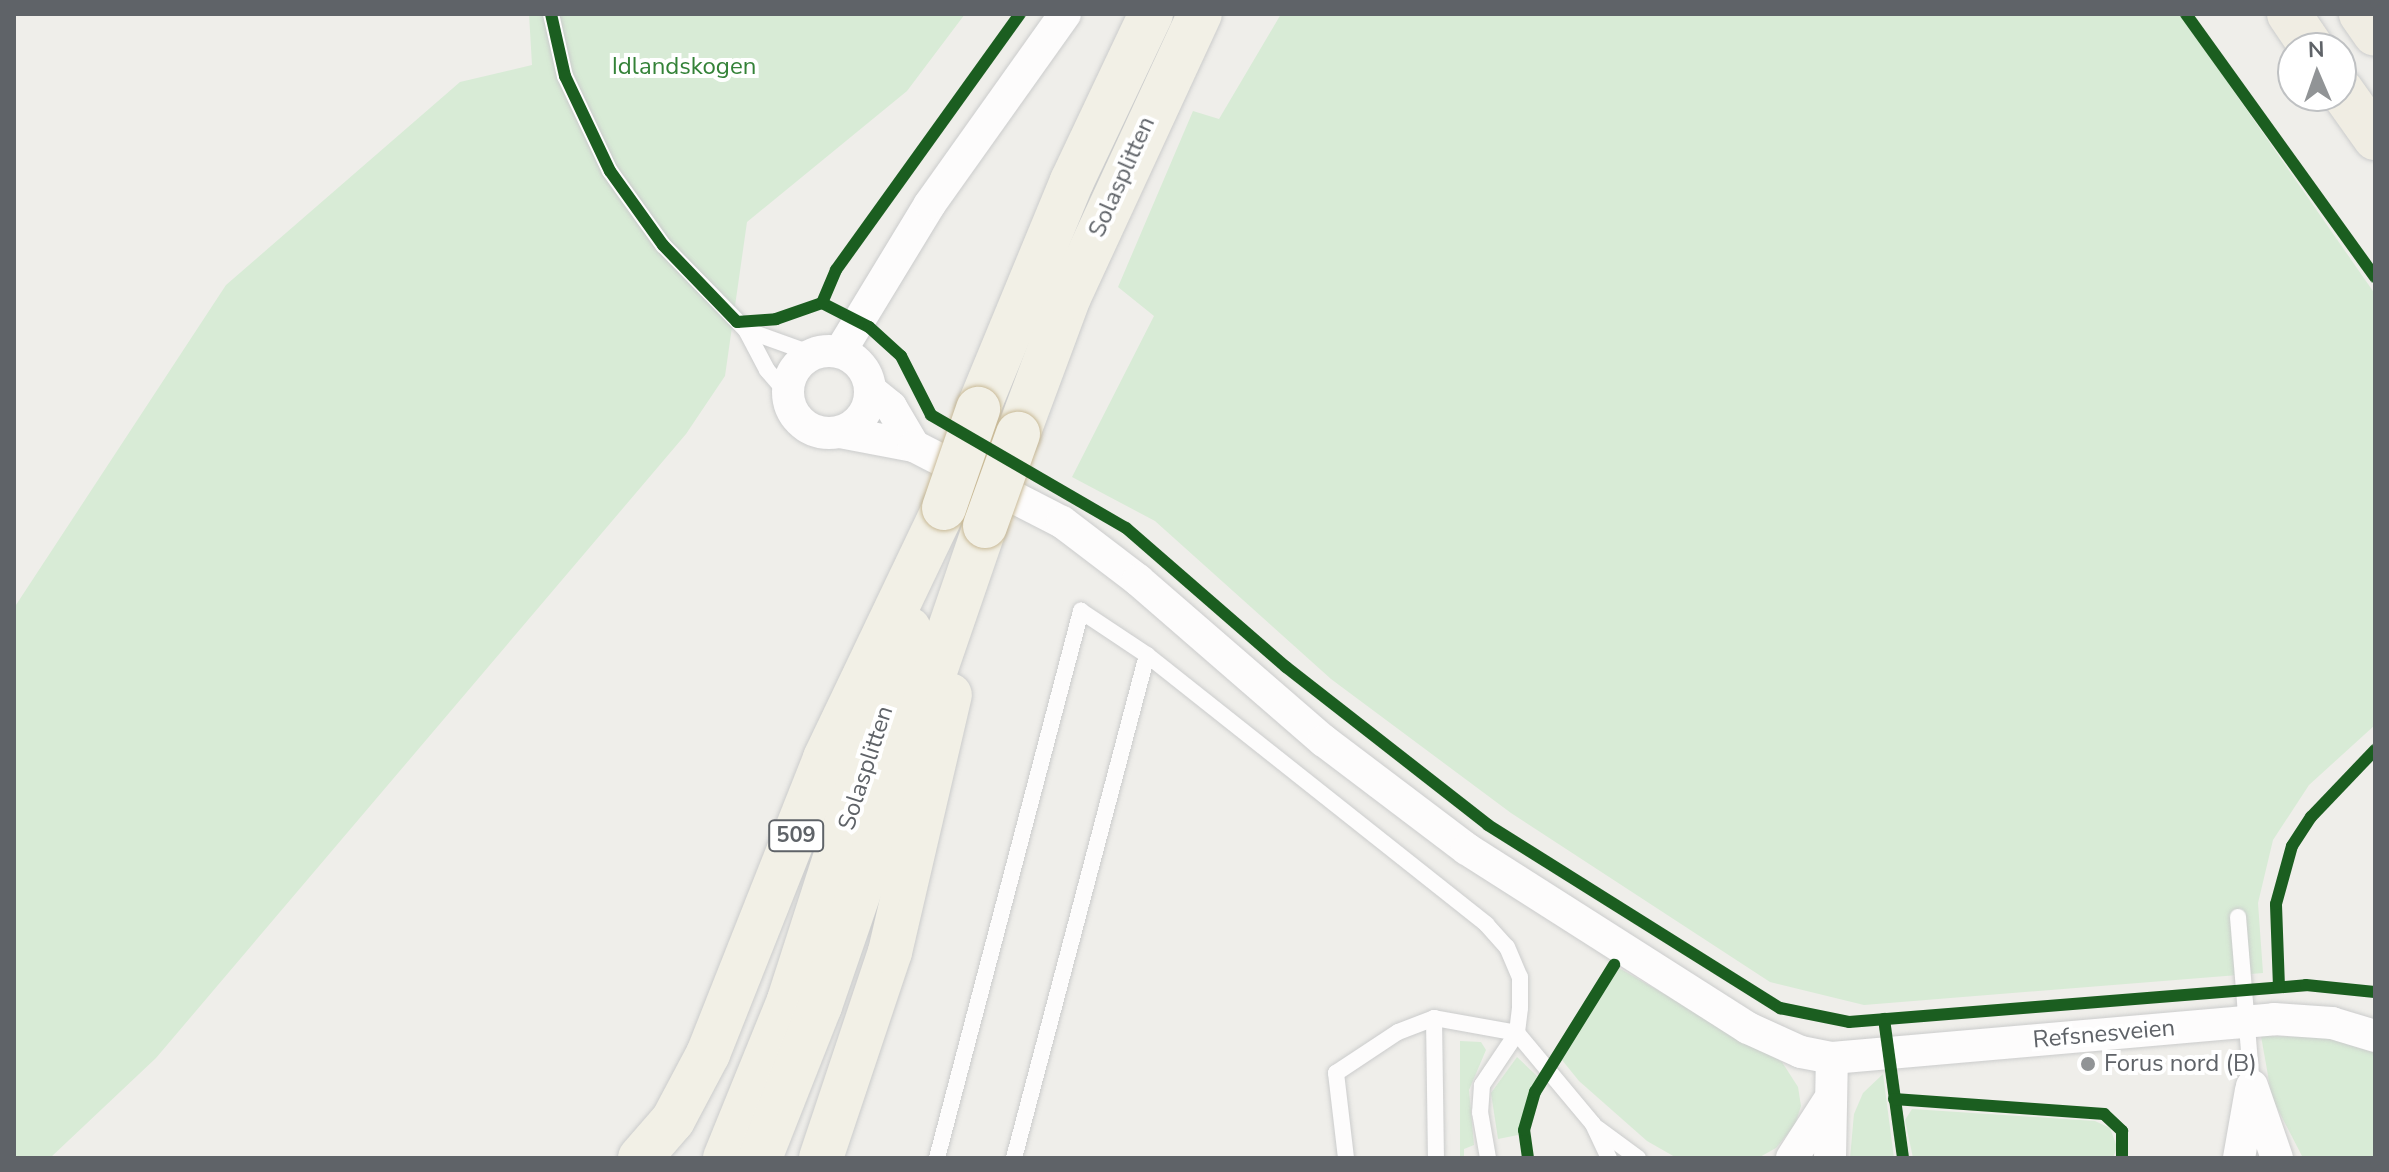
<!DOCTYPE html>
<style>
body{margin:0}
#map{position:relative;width:2389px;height:1172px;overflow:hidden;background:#efeeea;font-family:"Nunito Sans",sans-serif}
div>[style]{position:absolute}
.green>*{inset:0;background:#d8ebd6}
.roads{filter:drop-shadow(0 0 2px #cbcccc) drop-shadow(0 0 2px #cbcccc)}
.service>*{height:16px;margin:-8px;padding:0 8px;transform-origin:8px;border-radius:8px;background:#fdfcfc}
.minor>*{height:32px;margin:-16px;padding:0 16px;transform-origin:16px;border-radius:16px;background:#fdfcfc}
.minor>.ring{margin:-16px;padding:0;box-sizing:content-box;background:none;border:32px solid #fdfcfc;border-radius:50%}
.trunk>*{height:44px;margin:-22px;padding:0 22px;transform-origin:22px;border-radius:22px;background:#f2f0e6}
.motorway>*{height:44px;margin:-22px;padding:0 22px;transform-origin:22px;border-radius:22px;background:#f0ede3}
.bridges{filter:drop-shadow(0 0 2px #c8b996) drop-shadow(0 0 2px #c8b996)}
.trunk-bridge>*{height:44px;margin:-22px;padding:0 22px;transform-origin:22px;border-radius:22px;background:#f2f0e6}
.cycleway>*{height:12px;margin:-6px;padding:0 6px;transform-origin:6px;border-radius:6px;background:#1b5e20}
.dots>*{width:22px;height:22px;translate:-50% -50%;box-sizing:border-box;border:4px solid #fff;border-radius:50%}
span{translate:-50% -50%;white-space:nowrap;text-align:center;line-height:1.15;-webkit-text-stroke:8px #fff;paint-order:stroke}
.shield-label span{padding:2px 6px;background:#fff;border:2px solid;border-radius:6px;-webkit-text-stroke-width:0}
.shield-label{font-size:22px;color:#5f6368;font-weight:700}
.park-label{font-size:24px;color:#348238}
.street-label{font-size:24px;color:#5f6368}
.poi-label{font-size:24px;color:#5f6368}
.left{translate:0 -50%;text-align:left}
.frame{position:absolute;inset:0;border:16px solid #5f6368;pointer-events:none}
.north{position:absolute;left:2277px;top:32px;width:80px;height:80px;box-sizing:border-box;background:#fff;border:2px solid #bfc1c3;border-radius:50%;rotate:358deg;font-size:22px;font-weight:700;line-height:32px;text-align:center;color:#5f6368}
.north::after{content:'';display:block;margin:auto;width:28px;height:36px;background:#919496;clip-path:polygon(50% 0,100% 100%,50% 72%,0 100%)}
</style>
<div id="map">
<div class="green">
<div style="clip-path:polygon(529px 14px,965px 14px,907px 91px,747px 222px,725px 376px,686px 434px,156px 1058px,50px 1158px,14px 1158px,14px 608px,226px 285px,460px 82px,532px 65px)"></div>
<div style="clip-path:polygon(1281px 14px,2180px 14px,2375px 294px,2375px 725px,2309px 785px,2273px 840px,2258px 903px,2263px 973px,1864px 1005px,1770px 982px,1511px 813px,1331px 679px,1155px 521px,1072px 477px,1154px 316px,1118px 287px,1193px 111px,1219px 119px)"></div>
<div style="clip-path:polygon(1619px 968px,1782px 1062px,1798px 1087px,1801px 1106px,1795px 1125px,1776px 1148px,1758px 1158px,1675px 1157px,1647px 1141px,1579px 1081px,1562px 1060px)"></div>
<div style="clip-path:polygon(2261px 1036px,2325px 1037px,2375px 1053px,2375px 1158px,2303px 1158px,2272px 1098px)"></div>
<div style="clip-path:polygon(1460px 1041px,1481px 1042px,1486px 1050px,1469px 1090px,1474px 1145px,1464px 1149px,1464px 1158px,1460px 1158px)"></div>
<div style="clip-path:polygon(1517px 1057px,1537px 1076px,1518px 1135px,1498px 1139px,1491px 1093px)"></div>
<div style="clip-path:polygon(1883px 1074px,1894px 1158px,1850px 1158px,1854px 1114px,1863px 1093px)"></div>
<div style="clip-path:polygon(1912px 1109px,2095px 1121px,2110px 1128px,2117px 1147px,2113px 1158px,1913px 1158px,1905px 1120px)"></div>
</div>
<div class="roads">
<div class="service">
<div style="left:551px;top:14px;width:64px;rotate:77.3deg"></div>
<div style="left:565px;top:76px;width:105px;rotate:64.7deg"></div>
<div style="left:610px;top:171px;width:91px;rotate:54.4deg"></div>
<div style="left:663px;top:245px;width:119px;rotate:45.7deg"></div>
<div style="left:746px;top:330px;width:45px;rotate:62.3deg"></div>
<div style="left:767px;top:370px;width:30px;rotate:49deg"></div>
<div style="left:746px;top:330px;width:71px;rotate:19.7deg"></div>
<div style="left:2238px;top:917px;width:170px;rotate:85.3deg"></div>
<div style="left:1434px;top:1018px;width:84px;rotate:10.2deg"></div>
<div style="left:1517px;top:1033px;width:119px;rotate:50.1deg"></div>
<div style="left:1593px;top:1124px;width:38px;rotate:65deg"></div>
<div style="left:1597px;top:1128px;width:51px;rotate:36.2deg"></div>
<div style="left:937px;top:1158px;width:566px;rotate:-75.25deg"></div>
<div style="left:1081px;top:611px;width:79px;rotate:33.7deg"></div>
<div style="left:1147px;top:655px;width:433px;rotate:38.4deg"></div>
<div style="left:1486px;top:924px;width:31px;rotate:48deg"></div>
<div style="left:1507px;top:947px;width:33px;rotate:67deg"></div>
<div style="left:1520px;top:977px;width:31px;rotate:90deg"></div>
<div style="left:1520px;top:1008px;width:25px;rotate:97deg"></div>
<div style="left:1517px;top:1033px;width:63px;rotate:123.9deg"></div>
<div style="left:1482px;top:1085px;width:27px;rotate:94deg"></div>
<div style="left:1480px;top:1112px;width:47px;rotate:80.1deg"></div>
<div style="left:1014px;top:1158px;width:520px;rotate:-75.19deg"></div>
<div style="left:1346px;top:1158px;width:86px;rotate:-96.7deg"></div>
<div style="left:1336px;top:1073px;width:74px;rotate:-33.5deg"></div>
<div style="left:1398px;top:1032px;width:39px;rotate:-21deg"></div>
<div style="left:1434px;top:1018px;width:140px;rotate:89.2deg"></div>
</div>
<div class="minor">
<div class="ring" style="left:788px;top:351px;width:50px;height:50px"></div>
<div style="left:840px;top:352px;width:173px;rotate:-58.7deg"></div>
<div style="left:930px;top:204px;width:233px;rotate:-54.6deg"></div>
<div style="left:870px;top:390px;width:27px;rotate:39deg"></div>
<div style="left:891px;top:407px;width:45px;rotate:59.5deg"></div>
<div style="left:840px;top:432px;width:75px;rotate:10.7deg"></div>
<div style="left:914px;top:446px;width:166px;rotate:27.2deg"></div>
<div style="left:1062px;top:522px;width:96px;rotate:37.3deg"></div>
<div style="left:1138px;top:580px;width:246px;rotate:40.9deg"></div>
<div style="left:1324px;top:741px;width:179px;rotate:37.1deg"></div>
<div style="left:1467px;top:849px;width:333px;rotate:32.5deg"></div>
<div style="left:1748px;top:1028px;width:58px;rotate:24.4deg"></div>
<div style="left:1801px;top:1052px;width:32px;rotate:11deg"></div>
<div style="left:1832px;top:1058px;width:444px;rotate:-5deg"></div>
<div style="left:2274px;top:1019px;width:58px;rotate:3.9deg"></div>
<div style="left:2332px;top:1023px;width:45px;rotate:16.8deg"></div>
<div style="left:2252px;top:1086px;width:76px;rotate:70.9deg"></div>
<div style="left:1792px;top:1158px;width:67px;rotate:-57.3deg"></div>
<div style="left:1830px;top:1158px;width:100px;rotate:-88.9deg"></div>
<div style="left:2239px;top:1158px;width:69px;rotate:-80deg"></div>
</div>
<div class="trunk">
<div style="left:978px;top:409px;width:247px;rotate:-67.6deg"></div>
<div style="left:1072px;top:181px;width:185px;rotate:-64.7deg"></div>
<div style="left:1018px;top:434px;width:146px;rotate:-69.6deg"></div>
<div style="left:1069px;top:297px;width:312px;rotate:-65.2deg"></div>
<div style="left:640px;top:1158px;width:50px;rotate:-49deg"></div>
<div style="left:673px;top:1120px;width:75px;rotate:-62.1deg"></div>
<div style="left:708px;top:1054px;width:318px;rotate:-68.4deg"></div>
<div style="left:825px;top:758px;width:277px;rotate:-64.5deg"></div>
<div style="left:725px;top:1158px;width:170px;rotate:-67.9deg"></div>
<div style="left:789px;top:1000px;width:390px;rotate:-72.1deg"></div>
<div style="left:760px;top:1158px;width:163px;rotate:-68.5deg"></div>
<div style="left:820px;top:1006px;width:508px;rotate:-71.03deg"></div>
<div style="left:821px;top:1158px;width:217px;rotate:-71.5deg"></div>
<div style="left:890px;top:952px;width:264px;rotate:-76.9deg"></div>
</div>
<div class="motorway">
<div style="left:2289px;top:14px;width:41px;rotate:55.9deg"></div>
<div style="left:2361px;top:14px;width:24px;rotate:55deg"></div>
<div style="left:2341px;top:90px;width:59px;rotate:54.7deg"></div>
</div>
</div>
<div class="bridges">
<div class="trunk-bridge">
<div style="left:944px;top:508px;width:105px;rotate:-71deg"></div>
<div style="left:985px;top:526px;width:98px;rotate:-70.3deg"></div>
</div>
</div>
<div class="cycleway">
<div style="left:551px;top:14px;width:64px;rotate:77.3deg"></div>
<div style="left:565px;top:76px;width:105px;rotate:64.7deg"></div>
<div style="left:610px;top:171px;width:91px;rotate:54.4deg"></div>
<div style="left:663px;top:245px;width:107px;rotate:46.1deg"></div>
<div style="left:737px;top:322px;width:39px;rotate:-4deg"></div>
<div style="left:776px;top:319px;width:49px;rotate:-19.2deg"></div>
<div style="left:822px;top:303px;width:53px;rotate:27.1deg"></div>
<div style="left:869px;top:327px;width:43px;rotate:42.2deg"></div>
<div style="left:901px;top:356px;width:66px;rotate:63deg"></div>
<div style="left:931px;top:415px;width:225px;rotate:30.1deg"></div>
<div style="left:1126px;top:528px;width:212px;rotate:41deg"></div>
<div style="left:1286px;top:667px;width:256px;rotate:38deg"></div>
<div style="left:1488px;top:825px;width:345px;rotate:32.1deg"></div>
<div style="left:1780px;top:1008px;width:70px;rotate:11.5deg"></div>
<div style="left:1849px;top:1022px;width:458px;rotate:-4.6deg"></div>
<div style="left:2306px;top:985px;width:69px;rotate:5.8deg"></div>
<div style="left:2186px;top:14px;width:324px;rotate:54.3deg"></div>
<div style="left:822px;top:303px;width:36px;rotate:-67deg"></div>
<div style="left:836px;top:270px;width:315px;rotate:-54.3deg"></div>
<div style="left:2279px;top:987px;width:83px;rotate:-92.1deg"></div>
<div style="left:2276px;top:904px;width:60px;rotate:-74.6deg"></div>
<div style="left:2292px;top:846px;width:35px;rotate:-57deg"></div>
<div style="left:2311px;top:817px;width:93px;rotate:-46.3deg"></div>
<div style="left:1884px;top:1019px;width:140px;rotate:82.2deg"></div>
<div style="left:1894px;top:1099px;width:211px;rotate:4.1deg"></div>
<div style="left:2104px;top:1114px;width:25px;rotate:43deg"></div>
<div style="left:2122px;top:1131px;width:27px;rotate:90deg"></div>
<div style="left:1528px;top:1158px;width:28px;rotate:-98deg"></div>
<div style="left:1524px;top:1130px;width:40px;rotate:-74deg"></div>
<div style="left:1535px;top:1092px;width:150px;rotate:-58.1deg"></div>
</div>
<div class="dots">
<div style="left:2088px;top:1064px;background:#919496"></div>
</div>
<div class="shield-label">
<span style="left:796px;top:836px">509</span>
</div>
<div class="park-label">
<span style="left:684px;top:67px">Idlandskogen</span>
</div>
<div class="street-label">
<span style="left:1122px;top:177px;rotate:-66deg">Solasplitten</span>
<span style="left:866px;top:768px;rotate:-72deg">Solasplitten</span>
<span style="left:2104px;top:1034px;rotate:-5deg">Refsnesveien</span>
</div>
<div class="poi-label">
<span class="left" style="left:2104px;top:1064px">Forus nord (B)</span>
</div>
<div class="frame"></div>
<div class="north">N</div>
</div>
